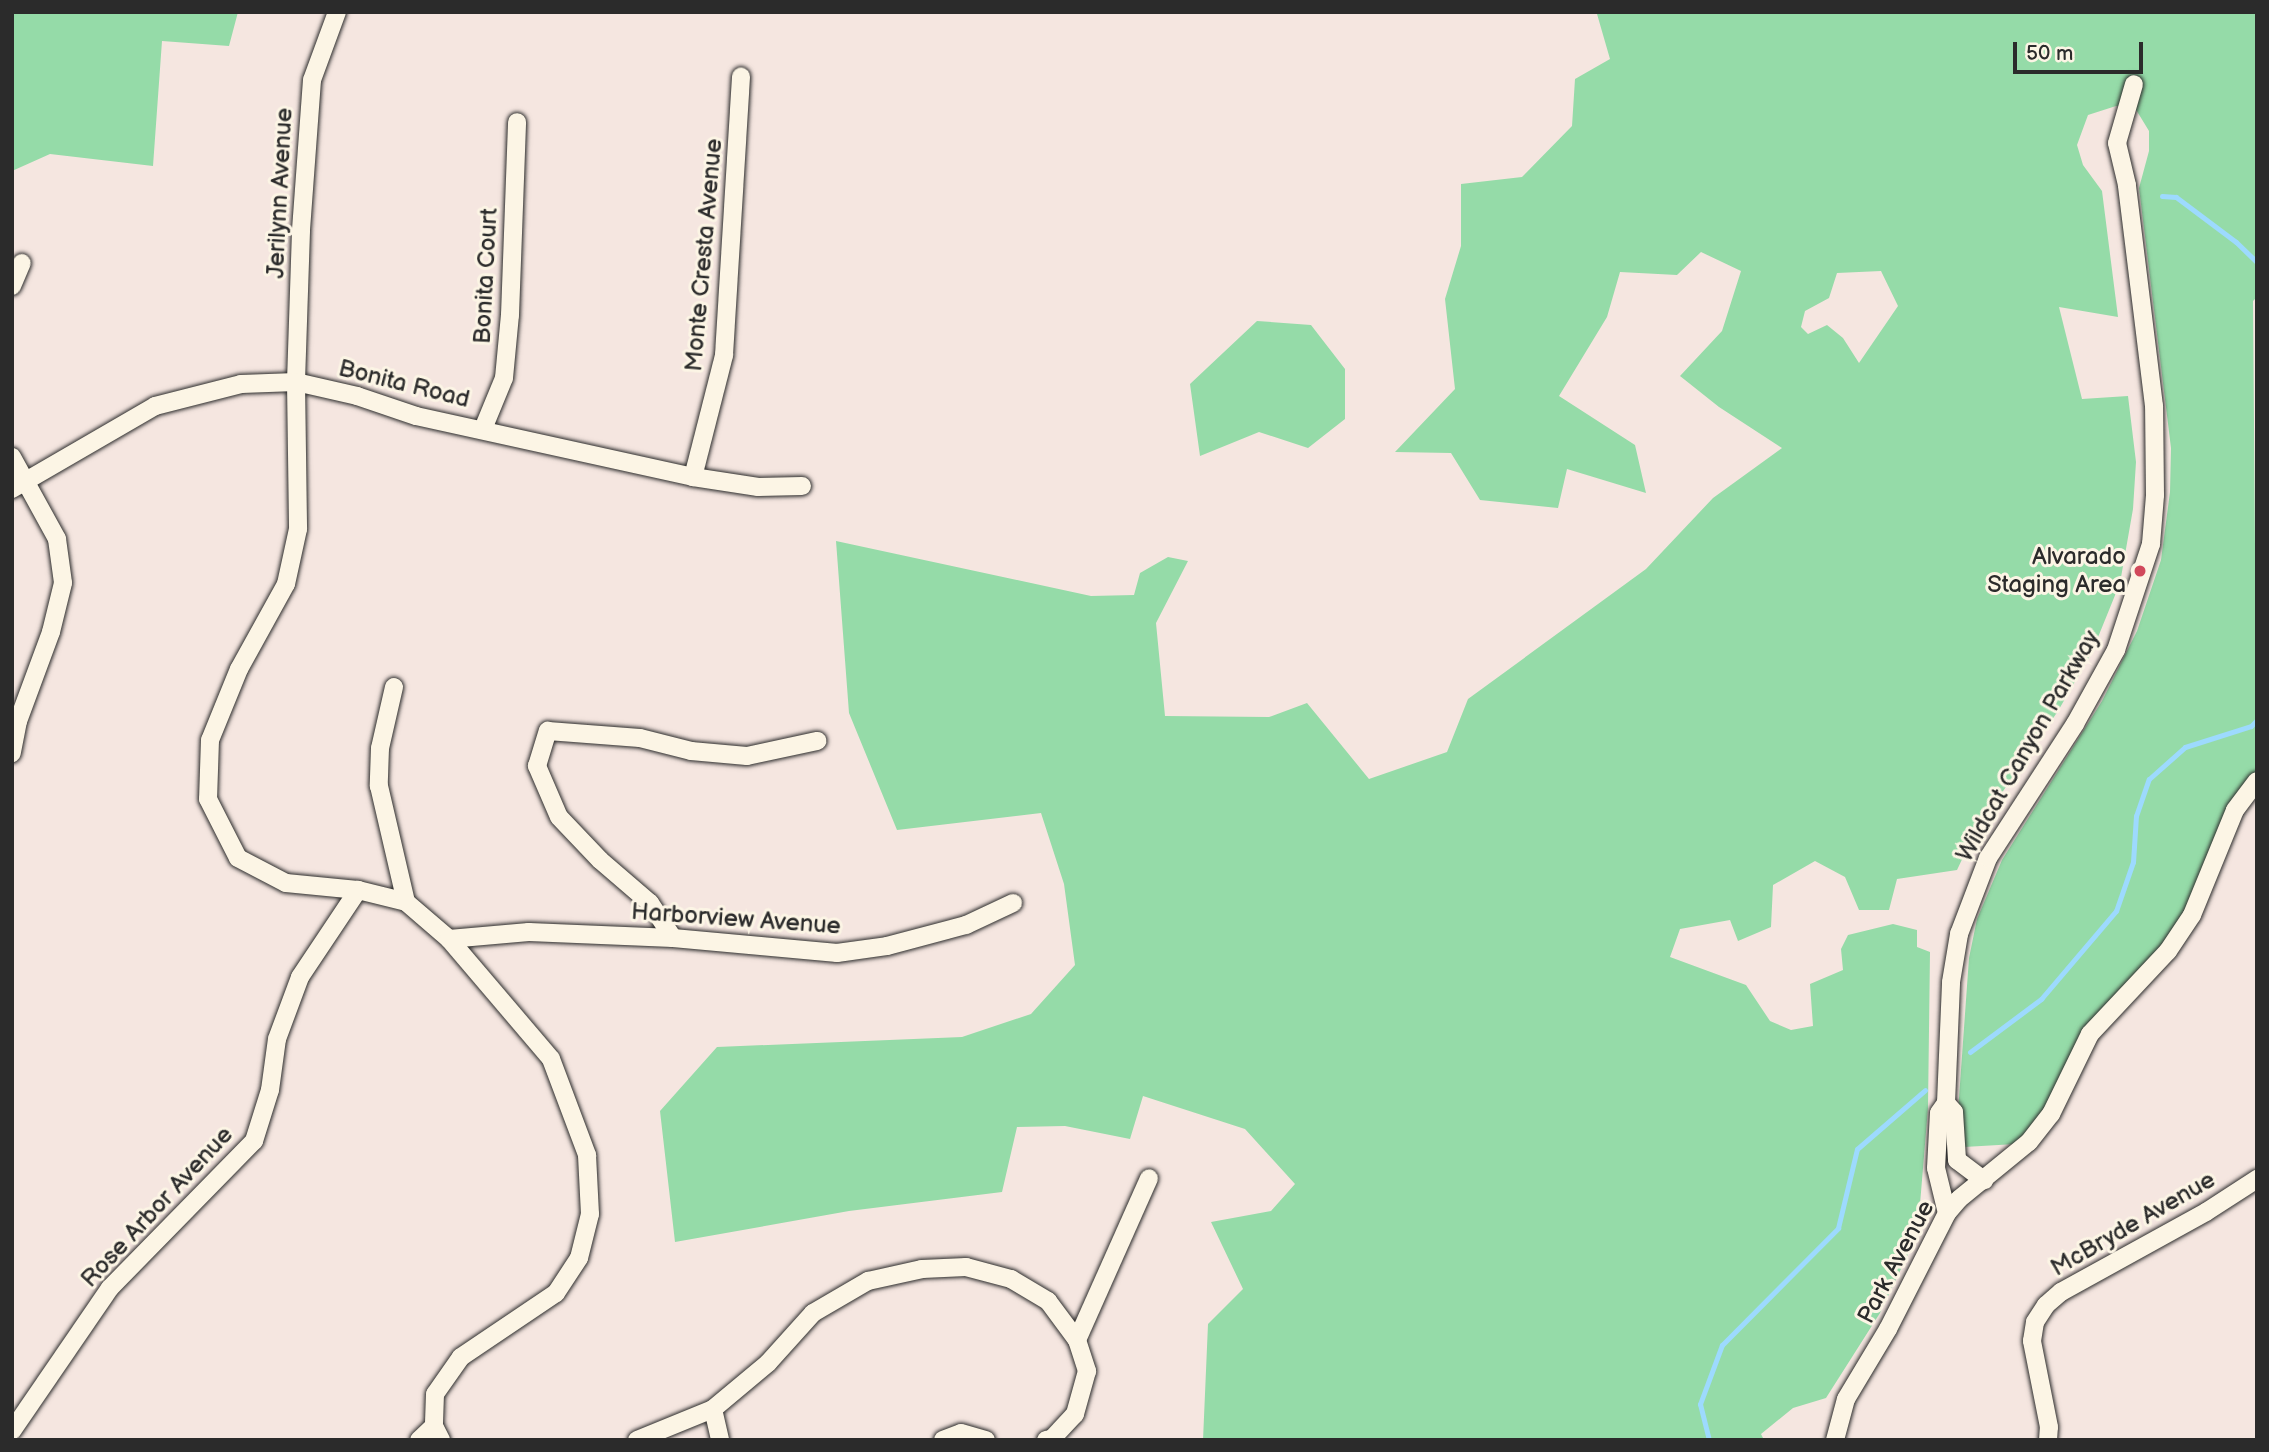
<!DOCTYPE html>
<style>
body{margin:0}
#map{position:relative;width:2269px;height:1452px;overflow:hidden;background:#f5e6e0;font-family:"Balsamiq Sans",sans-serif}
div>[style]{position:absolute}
.green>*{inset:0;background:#95dba8}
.stream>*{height:5px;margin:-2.5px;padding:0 2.5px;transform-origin:2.5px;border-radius:2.5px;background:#9ddafe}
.roads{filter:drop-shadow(0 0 2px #2b2b2b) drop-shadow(0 0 2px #2b2b2b)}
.minor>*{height:18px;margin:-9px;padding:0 9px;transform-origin:9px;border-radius:9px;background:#fcf5e5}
.dots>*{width:19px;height:19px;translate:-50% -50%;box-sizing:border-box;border:4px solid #fcf5e5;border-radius:50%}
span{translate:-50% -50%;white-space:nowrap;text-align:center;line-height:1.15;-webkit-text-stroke:6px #fcf5e5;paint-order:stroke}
.street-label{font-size:24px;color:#2b2b2b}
.poi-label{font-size:24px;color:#2b2b2b}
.right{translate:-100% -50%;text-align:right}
.frame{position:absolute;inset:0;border:14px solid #2b2b2b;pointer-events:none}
.scale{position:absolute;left:2013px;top:42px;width:130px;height:32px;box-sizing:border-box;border:4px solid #2b2b2b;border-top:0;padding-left:9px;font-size:21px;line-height:24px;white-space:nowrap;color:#2b2b2b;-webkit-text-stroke:5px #fcf5e5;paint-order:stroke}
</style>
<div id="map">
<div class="green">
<div style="clip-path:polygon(12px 12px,238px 12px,229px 46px,162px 41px,153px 166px,50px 154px,12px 171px)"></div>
<div style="clip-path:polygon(evenodd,1639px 12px,2257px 12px,2257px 297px,2253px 301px,2257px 791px,2241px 814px,2199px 917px,2096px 1039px,2033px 1143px,1964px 1147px,1958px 1112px,1969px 958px,1977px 919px,2002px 860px,2102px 701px,2137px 631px,2161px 560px,2170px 492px,2171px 448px,2139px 188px,2149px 151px,2149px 131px,2135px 108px,2116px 106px,2088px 115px,2077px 145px,2083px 165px,2102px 191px,2118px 317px,2059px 307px,2082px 399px,2128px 396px,2136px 462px,2133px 509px,2120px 583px,2092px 652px,2058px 711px,1975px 832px,1957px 870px,1897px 879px,1889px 910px,1859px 910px,1845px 877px,1815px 861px,1773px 885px,1771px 927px,1738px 941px,1730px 920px,1680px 929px,1670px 957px,1746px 985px,1770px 1021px,1791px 1030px,1813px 1026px,1810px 984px,1843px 970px,1841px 949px,1848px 935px,1893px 924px,1917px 930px,1917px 947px,1930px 952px,1928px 1108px,1919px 1216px,1910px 1250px,1880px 1313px,1826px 1398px,1793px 1408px,1761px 1434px,1764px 1440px,1203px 1440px,1208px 1324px,1243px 1289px,1211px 1222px,1271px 1211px,1295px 1184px,1245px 1129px,1143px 1096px,1130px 1139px,1065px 1126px,1017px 1127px,1002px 1192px,849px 1211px,675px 1242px,660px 1111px,717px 1047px,962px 1037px,1031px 1014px,1075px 965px,1064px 884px,1041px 813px,897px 830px,849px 713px,836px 541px,1091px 596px,1134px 595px,1140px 573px,1168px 557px,1188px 561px,1156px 623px,1165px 716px,1269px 717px,1307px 703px,1369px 779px,1447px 752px,1468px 699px,1646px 569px,1713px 498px,1782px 448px,1719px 407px,1680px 376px,1722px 331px,1741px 271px,1701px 252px,1677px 275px,1620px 272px,1607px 317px,1559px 396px,1635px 445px,1646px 493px,1567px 469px,1558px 508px,1480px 500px,1451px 453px,1395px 452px,1455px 389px,1445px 299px,1461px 246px,1461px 184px,1522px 177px,1572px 126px,1575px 79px,1610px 59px,1597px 14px,1639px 12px,1881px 271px,1898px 306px,1859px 363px,1843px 338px,1827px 325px,1808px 334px,1801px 327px,1805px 311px,1829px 298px,1837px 273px,1881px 271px)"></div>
<div style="clip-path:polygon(1257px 321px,1311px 325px,1345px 369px,1345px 419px,1308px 448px,1259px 432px,1200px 456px,1190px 384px)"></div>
</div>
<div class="stream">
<div style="left:2162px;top:196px;width:14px;rotate:4deg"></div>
<div style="left:2176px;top:197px;width:75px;rotate:36.9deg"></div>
<div style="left:2236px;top:242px;width:29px;rotate:44deg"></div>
<div style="left:1970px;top:1052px;width:89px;rotate:-36.7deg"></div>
<div style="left:2041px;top:999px;width:116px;rotate:-49.6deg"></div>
<div style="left:2116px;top:911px;width:52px;rotate:-70.9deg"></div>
<div style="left:2133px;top:862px;width:46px;rotate:-86.3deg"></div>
<div style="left:2136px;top:816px;width:39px;rotate:-71deg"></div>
<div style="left:2149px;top:779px;width:48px;rotate:-41.6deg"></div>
<div style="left:2185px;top:747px;width:69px;rotate:-17.7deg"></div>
<div style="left:2251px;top:726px;width:8px;rotate:-45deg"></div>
<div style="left:1709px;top:1440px;width:37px;rotate:-104deg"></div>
<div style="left:1700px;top:1404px;width:63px;rotate:-69.6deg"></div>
<div style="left:1722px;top:1345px;width:165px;rotate:-45.2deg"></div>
<div style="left:1838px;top:1228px;width:81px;rotate:-76.5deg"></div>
<div style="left:1857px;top:1149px;width:90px;rotate:-40.9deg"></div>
</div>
<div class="roads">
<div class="minor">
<div style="left:337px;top:12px;width:72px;rotate:110.2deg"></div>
<div style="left:312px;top:80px;width:151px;rotate:94.2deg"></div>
<div style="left:301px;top:231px;width:151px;rotate:91.9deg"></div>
<div style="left:296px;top:382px;width:147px;rotate:89.2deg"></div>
<div style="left:298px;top:529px;width:56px;rotate:102.3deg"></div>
<div style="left:286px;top:584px;width:97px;rotate:118.9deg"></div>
<div style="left:239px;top:669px;width:77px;rotate:112.2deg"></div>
<div style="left:210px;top:740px;width:59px;rotate:91.9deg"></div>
<div style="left:208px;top:799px;width:66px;rotate:63deg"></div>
<div style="left:238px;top:858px;width:54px;rotate:27.5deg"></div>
<div style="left:286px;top:883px;width:72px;rotate:5.6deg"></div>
<div style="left:358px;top:890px;width:49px;rotate:14deg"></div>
<div style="left:406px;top:902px;width:57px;rotate:40.7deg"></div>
<div style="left:449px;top:939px;width:157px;rotate:49.6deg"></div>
<div style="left:551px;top:1059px;width:103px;rotate:69.4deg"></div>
<div style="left:587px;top:1155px;width:59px;rotate:87.1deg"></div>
<div style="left:590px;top:1214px;width:45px;rotate:104deg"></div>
<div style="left:579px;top:1258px;width:42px;rotate:123.3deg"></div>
<div style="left:556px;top:1293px;width:115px;rotate:146deg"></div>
<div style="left:461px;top:1357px;width:45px;rotate:125.1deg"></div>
<div style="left:435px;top:1394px;width:32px;rotate:92deg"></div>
<div style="left:434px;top:1426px;width:16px;rotate:63deg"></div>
<div style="left:12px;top:286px;width:25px;rotate:-67deg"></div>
<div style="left:483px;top:429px;width:55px;rotate:-67.6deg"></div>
<div style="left:504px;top:378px;width:63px;rotate:-84.6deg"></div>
<div style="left:510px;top:315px;width:193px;rotate:-87.9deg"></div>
<div style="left:12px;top:457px;width:94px;rotate:61.2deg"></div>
<div style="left:57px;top:539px;width:44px;rotate:82.2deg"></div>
<div style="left:63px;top:583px;width:50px;rotate:103.8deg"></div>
<div style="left:51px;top:632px;width:95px;rotate:110.3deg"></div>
<div style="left:18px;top:721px;width:33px;rotate:101deg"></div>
<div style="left:693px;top:477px;width:126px;rotate:-75.7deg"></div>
<div style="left:724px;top:355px;width:279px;rotate:-86.5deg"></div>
<div style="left:12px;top:489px;width:165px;rotate:-30.1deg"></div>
<div style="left:155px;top:406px;width:89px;rotate:-14.3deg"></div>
<div style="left:241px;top:384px;width:55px;rotate:-2.1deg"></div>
<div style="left:296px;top:382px;width:63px;rotate:12.9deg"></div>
<div style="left:357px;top:396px;width:62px;rotate:18.7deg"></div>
<div style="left:416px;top:416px;width:284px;rotate:12.4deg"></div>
<div style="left:693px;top:477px;width:66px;rotate:8.7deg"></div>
<div style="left:758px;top:487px;width:44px;rotate:-1.3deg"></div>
<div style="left:394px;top:687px;width:63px;rotate:102.9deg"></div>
<div style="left:380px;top:748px;width:38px;rotate:92deg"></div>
<div style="left:379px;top:786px;width:119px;rotate:76.9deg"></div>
<div style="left:673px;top:938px;width:42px;rotate:-123.3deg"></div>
<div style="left:650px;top:903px;width:66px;rotate:-139.3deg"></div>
<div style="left:600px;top:860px;width:59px;rotate:-133.6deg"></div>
<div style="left:559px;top:817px;width:56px;rotate:-113.3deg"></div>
<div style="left:537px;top:766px;width:37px;rotate:-73deg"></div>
<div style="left:548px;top:731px;width:92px;rotate:4.4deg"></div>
<div style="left:640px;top:738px;width:53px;rotate:14.3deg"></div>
<div style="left:691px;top:751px;width:56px;rotate:5.1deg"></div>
<div style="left:747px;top:756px;width:72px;rotate:-12.1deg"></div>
<div style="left:449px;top:939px;width:80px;rotate:-5deg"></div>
<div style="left:529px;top:932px;width:144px;rotate:2.4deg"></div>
<div style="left:673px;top:938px;width:165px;rotate:5.2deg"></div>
<div style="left:837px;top:953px;width:50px;rotate:-8deg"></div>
<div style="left:887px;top:946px;width:82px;rotate:-14.9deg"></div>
<div style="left:966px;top:925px;width:52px;rotate:-25.1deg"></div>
<div style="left:1946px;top:1103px;width:12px;rotate:48deg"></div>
<div style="left:1954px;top:1112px;width:48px;rotate:86.4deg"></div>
<div style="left:1957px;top:1160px;width:34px;rotate:37deg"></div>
<div style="left:1947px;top:1213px;width:46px;rotate:-103.7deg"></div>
<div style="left:1936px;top:1168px;width:55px;rotate:-86.9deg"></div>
<div style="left:1939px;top:1113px;width:12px;rotate:-55deg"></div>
<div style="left:1946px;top:1103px;width:121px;rotate:-87.6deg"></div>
<div style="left:1951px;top:982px;width:49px;rotate:-80.5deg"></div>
<div style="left:1959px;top:934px;width:81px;rotate:-69.1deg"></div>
<div style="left:1988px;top:858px;width:160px;rotate:-57deg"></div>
<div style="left:2075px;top:724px;width:85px;rotate:-61deg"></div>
<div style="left:2116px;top:650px;width:112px;rotate:-71.7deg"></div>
<div style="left:2151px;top:544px;width:49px;rotate:-85.3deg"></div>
<div style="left:2155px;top:495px;width:89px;rotate:-90.6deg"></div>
<div style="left:2154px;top:406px;width:223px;rotate:-97deg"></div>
<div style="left:2127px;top:185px;width:43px;rotate:-103.4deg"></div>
<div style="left:2117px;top:143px;width:61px;rotate:-73.9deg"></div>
<div style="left:1077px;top:1340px;width:177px;rotate:-66deg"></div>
<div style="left:713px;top:1409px;width:32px;rotate:77deg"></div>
<div style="left:12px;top:1431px;width:173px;rotate:-55.6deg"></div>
<div style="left:110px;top:1288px;width:206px;rotate:-45.6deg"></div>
<div style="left:254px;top:1141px;width:53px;rotate:-72.6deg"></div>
<div style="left:270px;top:1090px;width:51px;rotate:-82.2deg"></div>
<div style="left:277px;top:1039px;width:66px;rotate:-69.6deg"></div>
<div style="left:300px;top:977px;width:105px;rotate:-56.3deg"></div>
<div style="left:419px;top:1440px;width:21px;rotate:-43deg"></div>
<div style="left:637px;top:1440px;width:82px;rotate:-22.2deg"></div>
<div style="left:713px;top:1409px;width:72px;rotate:-39.9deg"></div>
<div style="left:768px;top:1363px;width:67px;rotate:-48deg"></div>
<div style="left:813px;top:1313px;width:64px;rotate:-30.2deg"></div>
<div style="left:868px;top:1281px;width:55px;rotate:-12.5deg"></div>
<div style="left:922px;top:1269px;width:44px;rotate:-2.6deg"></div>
<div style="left:966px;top:1267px;width:47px;rotate:14.9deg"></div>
<div style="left:1011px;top:1279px;width:43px;rotate:30.7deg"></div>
<div style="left:1048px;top:1301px;width:49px;rotate:53.4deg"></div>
<div style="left:1077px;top:1340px;width:33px;rotate:72deg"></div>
<div style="left:1087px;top:1371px;width:45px;rotate:105.6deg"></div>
<div style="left:1075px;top:1414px;width:34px;rotate:133deg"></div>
<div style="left:1052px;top:1439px;width:6px;rotate:171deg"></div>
<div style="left:943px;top:1440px;width:19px;rotate:-21deg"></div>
<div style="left:961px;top:1433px;width:26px;rotate:16deg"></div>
<div style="left:1835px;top:1440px;width:42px;rotate:-75deg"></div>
<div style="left:1846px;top:1399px;width:82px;rotate:-59deg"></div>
<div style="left:1888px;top:1329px;width:130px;rotate:-63deg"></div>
<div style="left:1947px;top:1213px;width:18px;rotate:-49deg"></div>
<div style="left:1959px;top:1199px;width:90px;rotate:-39.2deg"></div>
<div style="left:2029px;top:1142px;width:36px;rotate:-52deg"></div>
<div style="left:2051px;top:1114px;width:89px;rotate:-64deg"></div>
<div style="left:2090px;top:1034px;width:114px;rotate:-46.8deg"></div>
<div style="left:2168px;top:951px;width:43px;rotate:-56.3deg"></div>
<div style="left:2192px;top:915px;width:113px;rotate:-67.7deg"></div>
<div style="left:2235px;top:810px;width:36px;rotate:-53deg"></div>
<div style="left:2048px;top:1440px;width:13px;rotate:-86deg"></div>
<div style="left:2049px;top:1427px;width:88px;rotate:-101.2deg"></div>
<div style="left:2032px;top:1341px;width:19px;rotate:-81deg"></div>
<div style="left:2035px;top:1322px;width:20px;rotate:-57deg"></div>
<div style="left:2046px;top:1305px;width:20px;rotate:-41deg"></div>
<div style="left:2061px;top:1292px;width:166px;rotate:-28.9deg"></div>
<div style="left:2206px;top:1212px;width:61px;rotate:-32.9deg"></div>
</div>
</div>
<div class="dots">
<div style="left:2140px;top:571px;background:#d1495b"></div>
</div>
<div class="street-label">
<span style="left:280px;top:193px;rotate:-87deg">Jerilynn Avenue</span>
<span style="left:704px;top:255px;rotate:-85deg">Monte Cresta Avenue</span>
<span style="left:486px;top:276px;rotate:-87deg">Bonita Court</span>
<span style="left:404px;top:384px;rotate:14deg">Bonita Road</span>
<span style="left:2028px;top:746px;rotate:-60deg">Wildcat Canyon Parkway</span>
<span style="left:736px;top:919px;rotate:4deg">Harborview Avenue</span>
<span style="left:157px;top:1207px;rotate:-47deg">Rose Arbor Avenue</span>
<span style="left:2133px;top:1224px;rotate:-30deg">McBryde Avenue</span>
<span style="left:1896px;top:1262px;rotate:-62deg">Park Avenue</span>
</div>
<div class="poi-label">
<span class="right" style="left:2126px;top:571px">Alvarado<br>Staging Area</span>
</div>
<div class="frame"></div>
<div class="scale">50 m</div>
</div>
